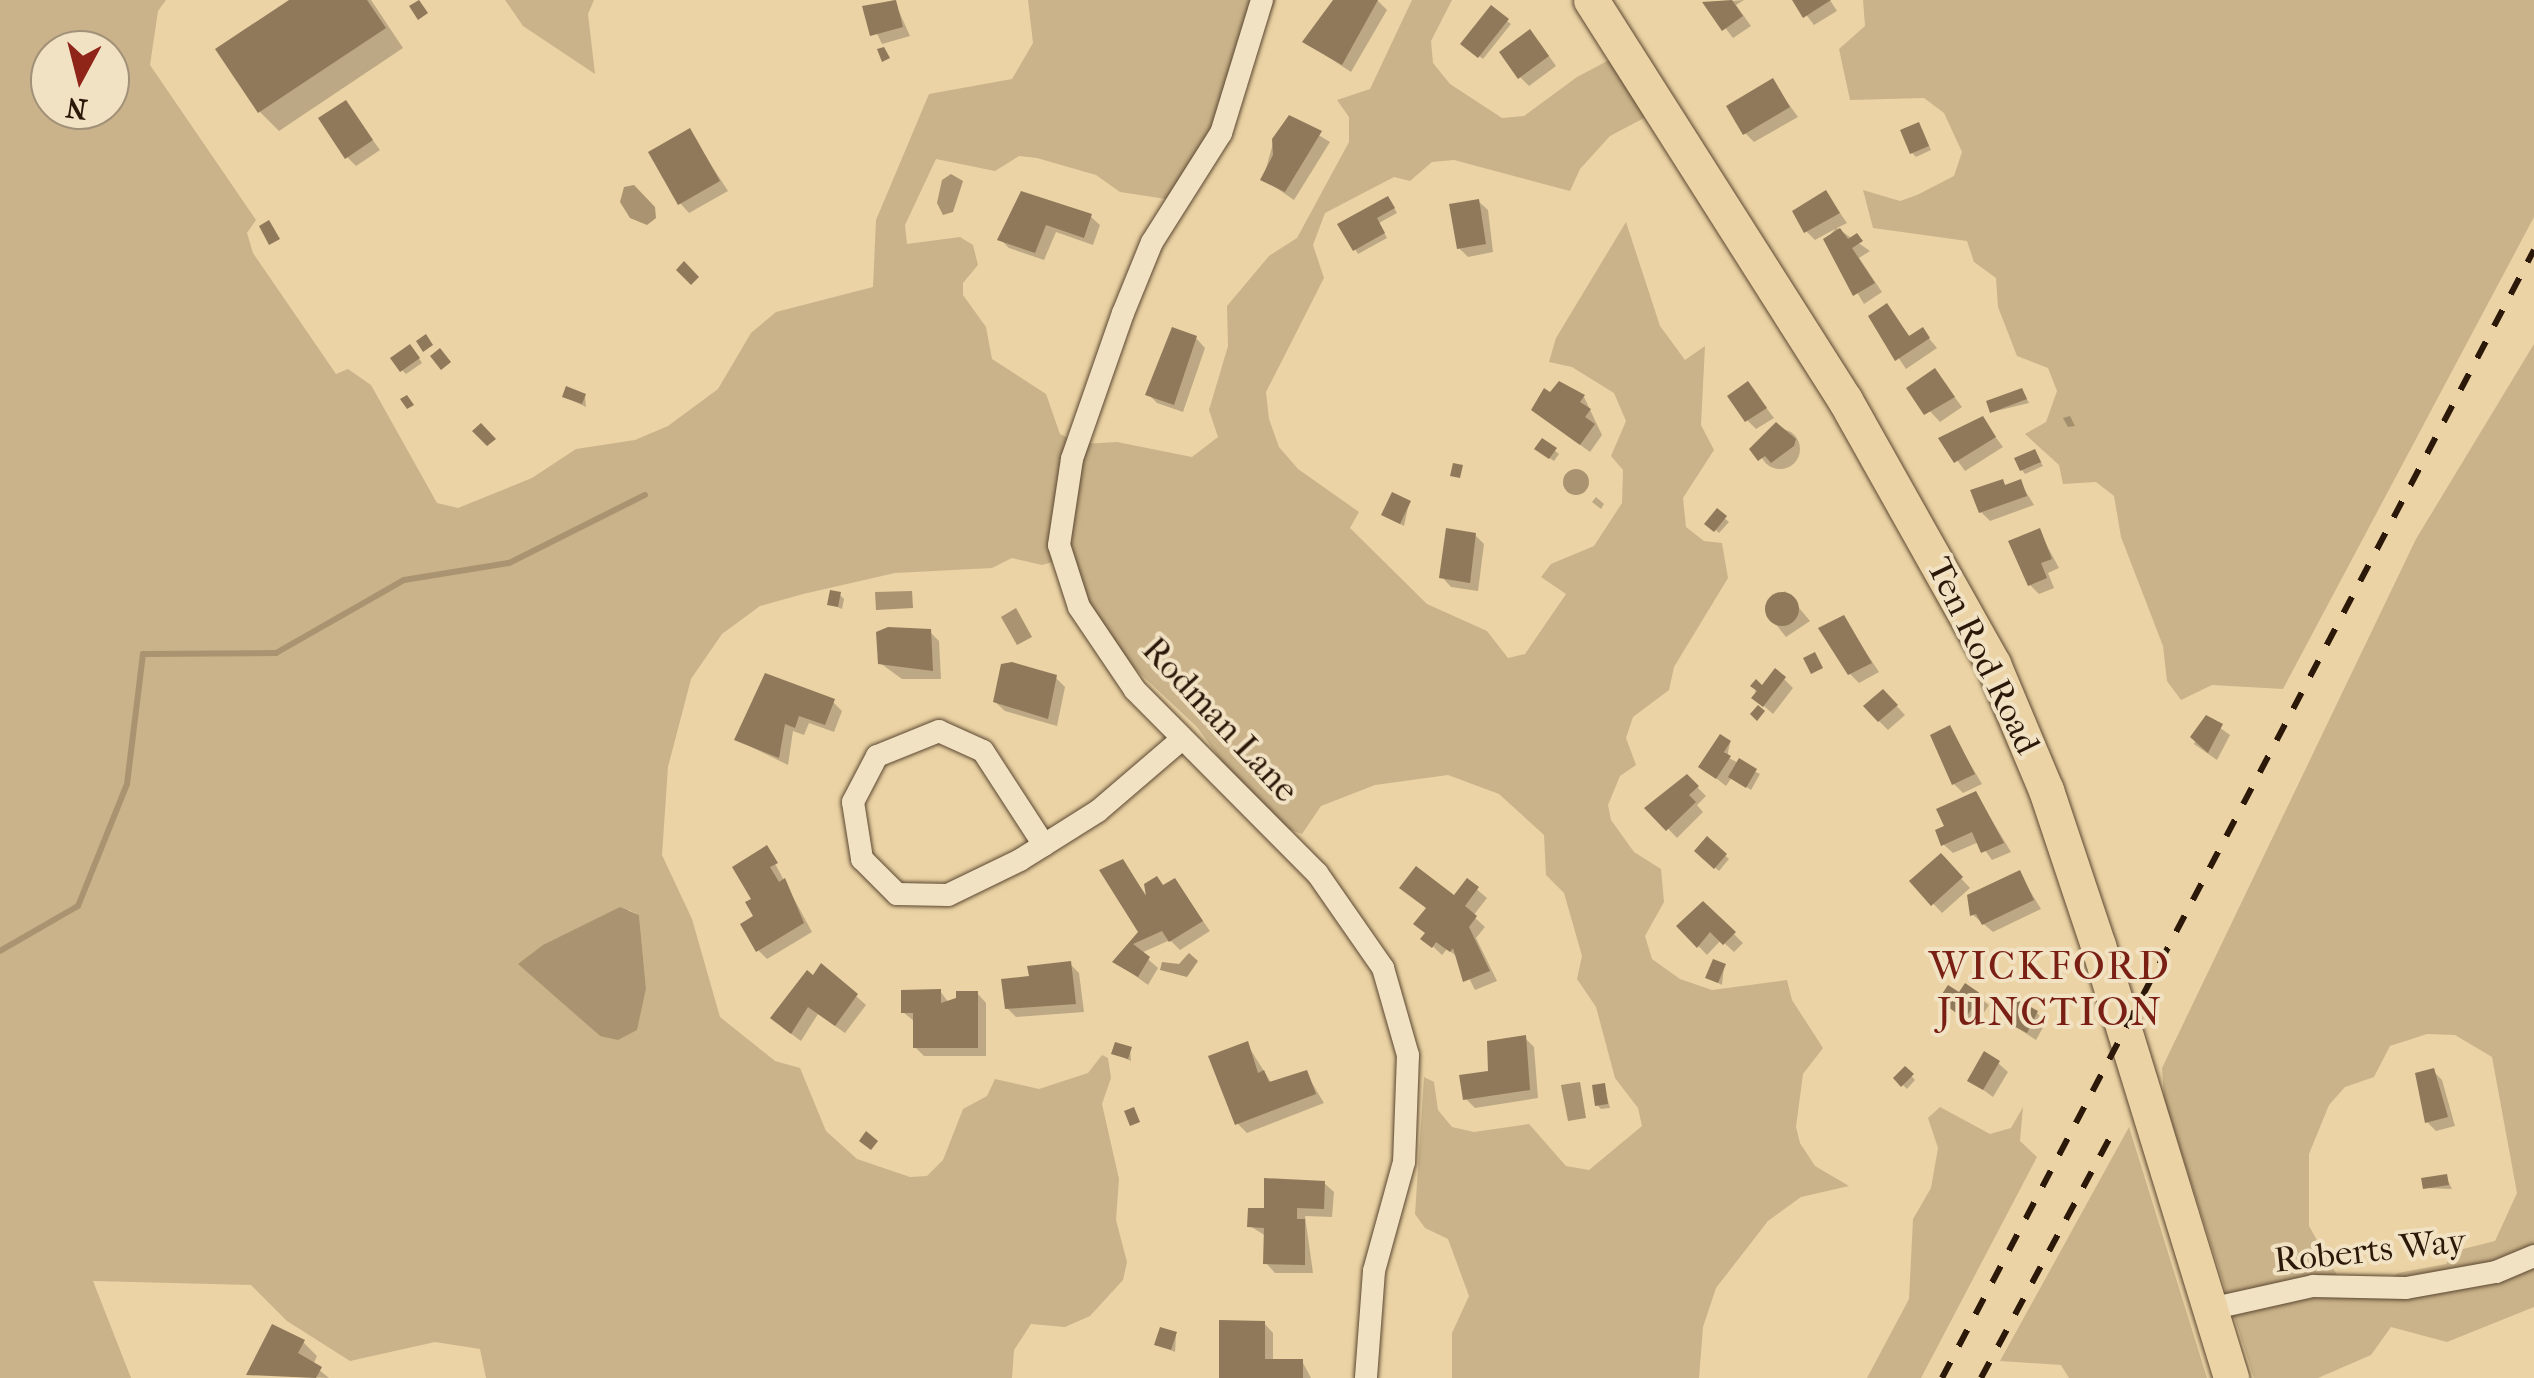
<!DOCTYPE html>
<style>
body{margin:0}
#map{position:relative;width:2534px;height:1378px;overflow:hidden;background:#ebd3a5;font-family:"IM FELL French Canon",serif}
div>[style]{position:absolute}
.green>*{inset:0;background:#cab38a}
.water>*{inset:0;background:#aa9370}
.round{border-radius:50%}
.shadow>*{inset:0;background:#0003}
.stream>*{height:6px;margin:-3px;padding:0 3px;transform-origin:3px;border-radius:3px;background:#aa9370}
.building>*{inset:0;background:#8f795a}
.roads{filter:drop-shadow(0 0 2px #5b4730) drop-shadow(0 0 2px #5b4730)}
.minor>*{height:22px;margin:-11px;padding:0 11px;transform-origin:11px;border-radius:11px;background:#f2e2c4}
.primary>*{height:35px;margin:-17.5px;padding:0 17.5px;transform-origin:17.5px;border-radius:17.5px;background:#ebd3a5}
.rail>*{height:6px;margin-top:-3px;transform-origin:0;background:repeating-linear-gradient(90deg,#2b1809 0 18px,transparent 0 36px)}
span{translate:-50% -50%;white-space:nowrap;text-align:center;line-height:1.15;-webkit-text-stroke:8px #f2e2c4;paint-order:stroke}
.street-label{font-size:35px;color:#2b1809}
.quarter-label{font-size:40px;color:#7a1f14;letter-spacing:2.5px}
.north{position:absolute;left:30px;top:30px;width:100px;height:100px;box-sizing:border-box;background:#f2e2c4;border:2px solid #a29179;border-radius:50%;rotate:187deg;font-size:28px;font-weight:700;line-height:40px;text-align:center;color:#2b1809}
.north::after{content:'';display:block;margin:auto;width:35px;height:45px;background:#8f2418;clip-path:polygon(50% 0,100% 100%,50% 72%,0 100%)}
</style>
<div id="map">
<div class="green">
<div style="clip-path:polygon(evenodd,0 0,166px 0,158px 11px,150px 65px,256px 220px,247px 233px,253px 253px,336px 374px,348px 369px,371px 385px,437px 503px,458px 508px,532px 478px,576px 449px,635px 440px,668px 426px,718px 389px,751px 333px,776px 312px,873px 287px,876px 220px,929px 94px,1012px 79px,1033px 43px,1028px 0,1276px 0,1216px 122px,1166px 199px,1120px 192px,1096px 175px,1037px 158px,1019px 156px,995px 171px,936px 159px,905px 225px,907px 244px,960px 237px,973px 245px,978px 265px,963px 283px,963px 295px,986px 327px,992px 359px,1046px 394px,1060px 434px,1081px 444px,1117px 442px,1192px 457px,1218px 437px,1209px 410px,1228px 346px,1227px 306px,1269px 256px,1297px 238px,1349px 142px,1349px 117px,1337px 100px,1370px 89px,1412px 0,1452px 0,1431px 41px,1433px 63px,1450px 84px,1502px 118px,1524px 116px,1577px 77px,1628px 50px,1663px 108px,1610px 136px,1580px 169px,1570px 191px,1454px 160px,1432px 162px,1410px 181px,1394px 177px,1325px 213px,1313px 245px,1324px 278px,1266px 392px,1269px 419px,1279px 447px,1298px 469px,1359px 512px,1350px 528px,1427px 604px,1487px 631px,1508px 658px,1525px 654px,1566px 594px,1541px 577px,1551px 564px,1594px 546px,1622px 503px,1623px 470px,1611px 456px,1626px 421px,1614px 393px,1572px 367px,1549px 362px,1556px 338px,1626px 222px,1660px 326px,1685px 360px,1705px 346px,1701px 425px,1714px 450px,1683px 498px,1686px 527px,1704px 541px,1722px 543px,1728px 578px,1674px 667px,1669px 690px,1633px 717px,1626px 738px,1636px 765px,1620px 776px,1608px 805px,1611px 820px,1634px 852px,1661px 869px,1664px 902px,1645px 936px,1652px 959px,1680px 979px,1712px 990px,1787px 980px,1792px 1000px,1823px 1048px,1803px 1074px,1796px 1127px,1800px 1143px,1815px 1166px,1849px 1186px,1801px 1197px,1768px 1221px,1716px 1288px,1703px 1327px,1699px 1378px,1452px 1378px,1452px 1333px,1469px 1296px,1448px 1239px,1425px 1228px,1415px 1214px,1424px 1077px,1434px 1082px,1438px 1110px,1452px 1127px,1474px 1132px,1529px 1124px,1566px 1166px,1589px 1170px,1642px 1126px,1638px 1108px,1615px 1078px,1596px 1007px,1577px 979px,1582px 956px,1564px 893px,1546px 875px,1544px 835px,1499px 794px,1448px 775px,1375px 785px,1321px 806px,1302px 834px,1288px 829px,1228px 770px,1197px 727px,1115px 650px,1063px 559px,1042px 565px,1012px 558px,992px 568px,895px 573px,803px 594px,760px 606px,722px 634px,691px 679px,668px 767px,662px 855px,692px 919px,720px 1017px,775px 1061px,800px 1068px,826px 1131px,857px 1159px,910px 1177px,927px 1176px,943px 1160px,963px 1109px,987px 1096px,995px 1079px,1039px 1089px,1088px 1073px,1102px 1055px,1108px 1058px,1111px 1078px,1102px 1104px,1119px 1179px,1116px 1220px,1127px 1262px,1123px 1280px,1090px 1316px,1065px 1327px,1031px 1324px,1014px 1350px,1012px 1378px,486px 1378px,480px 1349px,435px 1342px,350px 1361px,287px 1321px,251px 1285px,93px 1281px,131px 1378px,0 1378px,0 0,50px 50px,110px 50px,110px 110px,50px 110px,50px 50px,0 0,629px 910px,639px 915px,646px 988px,600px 1036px,519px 963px,629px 910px)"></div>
<div style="clip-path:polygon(505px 0,594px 0,588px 14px,595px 74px,523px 26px)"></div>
<div style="clip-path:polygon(1863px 0,2534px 0,2534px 217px,2283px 689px,2212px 685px,2181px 700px,2167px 681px,2163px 646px,2121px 537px,2114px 496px,2096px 482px,2063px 484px,2059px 465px,2025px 434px,2046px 422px,2057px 391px,2048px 368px,2017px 356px,1998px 307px,1996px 278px,1974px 262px,1967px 241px,1873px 228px,1863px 190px,1900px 201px,1917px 195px,1954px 176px,1962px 152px,1944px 113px,1924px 98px,1850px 100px,1839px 49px,1865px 26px)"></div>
<div style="clip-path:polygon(evenodd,2534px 344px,2534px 1307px,2447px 1342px,2391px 1327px,2371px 1355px,2318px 1378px,2254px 1378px,2164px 1099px,2162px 1068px,2416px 539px,2534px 344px,2427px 1034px,2455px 1035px,2492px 1057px,2517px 1193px,2495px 1241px,2455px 1251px,2446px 1264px,2398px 1273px,2380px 1287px,2342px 1284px,2309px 1226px,2309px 1154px,2329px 1105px,2345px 1087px,2374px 1077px,2390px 1046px,2427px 1034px)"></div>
<div style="clip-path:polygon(1940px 1107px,1990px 1134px,2011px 1128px,2023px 1107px,2020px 1141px,2037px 1157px,1921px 1378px,1867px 1378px,1909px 1299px,1913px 1219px,1931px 1188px,1938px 1148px,1928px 1118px)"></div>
<div style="clip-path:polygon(2129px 1127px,2207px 1378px,2069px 1378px,2061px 1365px,2000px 1361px)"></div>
</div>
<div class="water">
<div style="clip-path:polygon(951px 174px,963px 181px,953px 212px,943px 215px,937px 203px,942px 180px)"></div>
<div style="clip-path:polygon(634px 185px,655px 207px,656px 218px,647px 225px,630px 218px,620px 202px,624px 187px)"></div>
<div class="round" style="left:1563px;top:469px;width:26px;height:26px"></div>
<div style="clip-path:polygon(912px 591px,913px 608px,876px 610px,875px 592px)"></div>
<div style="clip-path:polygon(1016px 608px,1032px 637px,1017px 645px,1001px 617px)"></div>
<div style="clip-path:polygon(620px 907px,639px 915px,646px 988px,637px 1030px,618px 1040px,600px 1036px,518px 964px,543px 945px)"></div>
<div style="clip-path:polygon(1189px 953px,1198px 961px,1187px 977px,1160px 970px,1162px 962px,1179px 964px)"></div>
<div style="clip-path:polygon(1580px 1082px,1586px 1118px,1568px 1121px,1561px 1085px)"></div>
</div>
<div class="shadow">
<div style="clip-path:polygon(294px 0,371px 0,403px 48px,279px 131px,260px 112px)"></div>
<div style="clip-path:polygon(894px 0,910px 36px,882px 44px,865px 8px)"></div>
<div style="clip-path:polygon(1335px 0,1377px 0,1387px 10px,1351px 72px,1305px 42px)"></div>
<div style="clip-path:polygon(1744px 0,1736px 5px,1751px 26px,1733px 38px,1706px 3px)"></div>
<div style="clip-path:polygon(1795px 0,1830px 0,1837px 11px,1814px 25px)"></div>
<div style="clip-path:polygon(1507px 21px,1511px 24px,1483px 59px,1467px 47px)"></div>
<div style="clip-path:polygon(1539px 42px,1556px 66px,1529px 86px,1520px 77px)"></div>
<div style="clip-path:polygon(1772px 81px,1798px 117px,1754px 142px,1745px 133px)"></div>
<div style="clip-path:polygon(346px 103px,380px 150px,356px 166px,347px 157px)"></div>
<div style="clip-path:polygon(1290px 118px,1330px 142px,1294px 200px,1263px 179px,1274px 140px)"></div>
<div style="clip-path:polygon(1922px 129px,1931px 150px,1916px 157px,1912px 153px)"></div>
<div style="clip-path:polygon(689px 131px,728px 191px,689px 213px,680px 203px)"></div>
<div style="clip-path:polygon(1826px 193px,1847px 223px,1837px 228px,1870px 251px,1859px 258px,1882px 292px,1864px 304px,1826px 240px,1835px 229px,1815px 240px,1806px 231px)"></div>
<div style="clip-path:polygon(1023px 194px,1090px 216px,1100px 225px,1093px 245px,1056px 232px,1044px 260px,1009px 248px,1000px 239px)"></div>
<div style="clip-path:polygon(1478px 201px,1488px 210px,1493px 252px,1468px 257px,1459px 248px)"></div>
<div style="clip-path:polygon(1391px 202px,1397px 213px,1379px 223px,1387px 238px,1358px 254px,1341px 225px)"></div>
<div style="clip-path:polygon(1886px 306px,1911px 338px,1922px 330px,1937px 348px,1906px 369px,1871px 317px)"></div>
<div style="clip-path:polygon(1196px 338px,1205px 348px,1183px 412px,1157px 403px,1148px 394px)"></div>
<div style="clip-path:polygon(414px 351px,422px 363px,406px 374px,402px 370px)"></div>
<div style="clip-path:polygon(1935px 371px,1962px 407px,1940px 422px,1909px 389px)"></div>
<div style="clip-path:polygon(1748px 384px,1774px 418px,1756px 429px,1747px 420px)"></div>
<div style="clip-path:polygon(2022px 390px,2029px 403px,1992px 412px)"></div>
<div style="clip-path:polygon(585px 396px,586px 407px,565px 397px)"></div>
<div style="clip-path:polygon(1584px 397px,1602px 435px,1590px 452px,1543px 418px)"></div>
<div style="clip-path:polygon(2070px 416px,2075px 426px,2068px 427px,2063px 418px)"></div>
<div style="clip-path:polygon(1982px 419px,2003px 447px,1965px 471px,1941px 438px)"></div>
<div class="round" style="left:1760px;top:429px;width:40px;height:40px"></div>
<div style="clip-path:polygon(1543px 441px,1559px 454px,1554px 461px,1541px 452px)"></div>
<div style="clip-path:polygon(2038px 456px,2043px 466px,2025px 474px,2022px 470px)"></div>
<div style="clip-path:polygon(2020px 482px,2034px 505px,1990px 521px,1981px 512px)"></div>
<div style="clip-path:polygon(1596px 497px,1604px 504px,1601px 509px,1592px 502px)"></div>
<div style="clip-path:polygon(1409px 503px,1404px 526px,1388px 518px)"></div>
<div style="clip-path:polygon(1717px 512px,1729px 522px,1719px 533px,1708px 523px)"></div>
<div style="clip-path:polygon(2039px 531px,2059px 568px,2048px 573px,2054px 588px,2039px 594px,2030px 585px)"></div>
<div style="clip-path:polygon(1475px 535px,1484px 544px,1478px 591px,1451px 587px,1442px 577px)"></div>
<div style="clip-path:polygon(1785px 591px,1810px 621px,1786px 637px,1765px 611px)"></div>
<div style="clip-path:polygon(840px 595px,844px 599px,842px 609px,830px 604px)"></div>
<div style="clip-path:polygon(1843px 618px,1879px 672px,1859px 683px,1850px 674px)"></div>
<div style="clip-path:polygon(930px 632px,939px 641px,941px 679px,902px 679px,880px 663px)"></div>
<div style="clip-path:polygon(1056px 678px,1065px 687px,1057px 726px,1005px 711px,995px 702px)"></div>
<div style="clip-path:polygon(1784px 679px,1793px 688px,1773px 714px,1754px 697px,1757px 684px,1763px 688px)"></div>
<div style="clip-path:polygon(1892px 701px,1905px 715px,1888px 730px,1879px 721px)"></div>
<div style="clip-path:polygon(833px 702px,842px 711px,834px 732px,809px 723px,804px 735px,793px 731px,788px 765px,737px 740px)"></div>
<div style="clip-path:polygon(2208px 719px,2230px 735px,2217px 760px,2194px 744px)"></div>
<div style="clip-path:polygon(1949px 728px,1982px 784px,1963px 793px,1954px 784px)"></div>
<div style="clip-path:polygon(1730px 743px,1727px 757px,1760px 774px,1751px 790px,1732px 777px,1726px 786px,1701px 766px,1726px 753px,1716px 744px)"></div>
<div style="clip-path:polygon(1687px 777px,1706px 796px,1697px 805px,1703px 812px,1677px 838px,1648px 808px)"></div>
<div style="clip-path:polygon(1976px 794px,2011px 852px,1992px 860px,1979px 842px,1953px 853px,1943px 844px,1947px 827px)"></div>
<div style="clip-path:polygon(1707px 840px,1729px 859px,1719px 871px,1697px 851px)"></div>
<div style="clip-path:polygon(767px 849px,812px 932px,767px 959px,758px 950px,754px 899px)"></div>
<div style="clip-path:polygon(1940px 856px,1970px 888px,1942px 913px,1912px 881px)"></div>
<div style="clip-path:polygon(1122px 862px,1149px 899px,1175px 881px,1210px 931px,1180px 950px,1170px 940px,1141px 953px,1158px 968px,1148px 985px,1116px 962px,1141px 932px)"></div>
<div style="clip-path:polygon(2019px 873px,2041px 909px,1993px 932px,1973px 915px,1970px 896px)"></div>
<div style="clip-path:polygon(1467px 881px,1487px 898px,1473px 916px,1485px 927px,1476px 938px,1497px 981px,1475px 990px,1459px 958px,1447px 949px,1442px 955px,1424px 938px)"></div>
<div style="clip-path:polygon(1703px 904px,1743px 943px,1734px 952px,1721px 940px,1707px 955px,1679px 926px)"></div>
<div style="clip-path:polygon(1070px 964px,1079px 973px,1084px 1012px,1016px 1017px,1007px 1008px)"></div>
<div style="clip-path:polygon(822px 966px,866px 1005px,845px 1033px,818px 1014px,801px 1041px,782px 1027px)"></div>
<div style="clip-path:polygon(1724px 966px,1722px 985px,1708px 978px)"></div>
<div style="clip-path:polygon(1965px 987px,1989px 1005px,1975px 1026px,1941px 1000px,1960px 996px)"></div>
<div style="clip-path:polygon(940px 991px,949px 1003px,977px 993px,986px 1003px,986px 1056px,924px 1056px,915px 1047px,915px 1022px,903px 1012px)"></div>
<div style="clip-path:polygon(2037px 1013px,2046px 1022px,2036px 1040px,2007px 1021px)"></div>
<div style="clip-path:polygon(1525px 1038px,1534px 1047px,1538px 1098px,1475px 1108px,1465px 1098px)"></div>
<div style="clip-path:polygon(1247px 1044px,1272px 1084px,1306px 1073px,1324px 1103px,1247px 1133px,1238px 1124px)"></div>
<div style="clip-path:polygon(1130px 1049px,1131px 1061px,1114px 1053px)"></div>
<div style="clip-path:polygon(1998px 1063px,2008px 1072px,1993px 1097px,1970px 1080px)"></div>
<div style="clip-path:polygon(1905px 1069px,1915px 1080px,1907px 1089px,1896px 1078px)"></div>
<div style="clip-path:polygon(2433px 1071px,2442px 1080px,2455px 1126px,2436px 1131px,2427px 1122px)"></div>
<div style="clip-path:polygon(1604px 1085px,1610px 1108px,1601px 1109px,1597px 1105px)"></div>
<div style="clip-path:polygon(2446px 1177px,2452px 1189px,2425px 1188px)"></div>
<div style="clip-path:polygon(1324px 1183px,1334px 1192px,1332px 1217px,1305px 1216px,1313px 1273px,1275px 1273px,1266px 1263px,1266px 1236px,1250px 1226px,1266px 1211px)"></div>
<div style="clip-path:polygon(1264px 1323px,1273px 1333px,1273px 1361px,1302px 1361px,1311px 1378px,1221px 1378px)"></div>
<div style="clip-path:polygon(1176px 1335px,1175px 1352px,1157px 1344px)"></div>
<div style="clip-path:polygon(303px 1342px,317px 1356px,313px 1365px,329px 1378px,249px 1374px)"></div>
</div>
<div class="stream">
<div style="left:0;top:951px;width:90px;rotate:-30deg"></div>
<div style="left:78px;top:906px;width:131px;rotate:-68.1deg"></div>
<div style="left:127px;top:784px;width:131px;rotate:-83deg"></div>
<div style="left:143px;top:654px;width:133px;rotate:-0.4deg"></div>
<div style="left:276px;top:653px;width:147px;rotate:-29.7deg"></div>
<div style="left:404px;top:580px;width:106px;rotate:-9.2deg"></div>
<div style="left:509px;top:563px;width:152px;rotate:-26.6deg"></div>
</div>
<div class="building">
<div style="clip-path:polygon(289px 0,367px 0,386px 28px,258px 113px,215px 49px)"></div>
<div style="clip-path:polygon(419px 0,428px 13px,418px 20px,409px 6px)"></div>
<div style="clip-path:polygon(896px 0,903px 27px,870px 36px,862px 6px)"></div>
<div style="clip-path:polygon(1333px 0,1378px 0,1342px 65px,1302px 42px)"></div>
<div style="clip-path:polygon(1732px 0,1743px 16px,1722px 31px,1702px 2px)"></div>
<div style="clip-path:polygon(1792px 0,1831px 0,1803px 18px)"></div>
<div style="clip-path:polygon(1491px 5px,1509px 19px,1478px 58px,1460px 44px)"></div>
<div style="clip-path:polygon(1530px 29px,1549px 56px,1518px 79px,1499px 52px)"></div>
<div style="clip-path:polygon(884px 47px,890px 58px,882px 62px,877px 49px)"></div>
<div style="clip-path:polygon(1773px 78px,1790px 107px,1743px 135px,1726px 106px)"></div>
<div style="clip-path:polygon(346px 100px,373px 140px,345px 159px,318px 118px)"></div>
<div style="clip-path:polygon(1289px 115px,1322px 131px,1285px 192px,1260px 180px,1273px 155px,1272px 139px)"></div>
<div style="clip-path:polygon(1919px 122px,1929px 146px,1910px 154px,1900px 130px)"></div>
<div style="clip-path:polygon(690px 128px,720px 181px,678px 205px,648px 152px)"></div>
<div style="clip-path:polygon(1826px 190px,1840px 213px,1804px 233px,1792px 211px)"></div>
<div style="clip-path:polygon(1021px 191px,1092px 214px,1084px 238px,1046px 225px,1035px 253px,997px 240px)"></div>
<div style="clip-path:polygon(1388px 196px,1395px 208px,1377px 218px,1385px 233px,1353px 251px,1337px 224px)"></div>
<div style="clip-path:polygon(1479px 199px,1486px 244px,1457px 249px,1449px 204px)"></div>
<div style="clip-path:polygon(269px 220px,280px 239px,269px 245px,259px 226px)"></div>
<div style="clip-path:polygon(1840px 228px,1848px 239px,1857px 233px,1863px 241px,1852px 248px,1875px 283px,1853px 296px,1823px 239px)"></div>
<div style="clip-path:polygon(684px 261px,699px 277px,691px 285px,676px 270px)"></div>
<div style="clip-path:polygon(1887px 303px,1909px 336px,1923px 327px,1930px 338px,1895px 361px,1868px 316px)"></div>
<div style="clip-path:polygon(1172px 327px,1197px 336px,1174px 405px,1145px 395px)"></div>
<div style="clip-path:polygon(426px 334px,433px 345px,423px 352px,416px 341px)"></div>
<div style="clip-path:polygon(410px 344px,420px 358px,400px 372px,390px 358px)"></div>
<div style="clip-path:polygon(440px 348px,451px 362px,441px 370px,430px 356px)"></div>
<div style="clip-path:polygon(1935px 368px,1955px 397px,1924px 415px,1906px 388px)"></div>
<div style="clip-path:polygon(1559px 381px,1585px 395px,1580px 402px,1591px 409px,1585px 417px,1595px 424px,1580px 445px,1531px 410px,1544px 388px,1550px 392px)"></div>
<div style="clip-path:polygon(1748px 381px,1767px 408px,1745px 422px,1727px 396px)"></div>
<div style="clip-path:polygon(566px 386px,586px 394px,582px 404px,562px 397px)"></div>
<div style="clip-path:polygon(2022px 388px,2027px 399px,1990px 413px,1986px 401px)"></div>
<div style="clip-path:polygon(407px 395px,414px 405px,407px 409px,400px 399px)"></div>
<div style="clip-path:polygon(1983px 416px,1996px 437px,1954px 463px,1938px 438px)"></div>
<div style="clip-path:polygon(1776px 422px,1796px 439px,1794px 446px,1771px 463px,1765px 456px,1758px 461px,1749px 449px)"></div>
<div style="clip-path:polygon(481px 423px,496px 439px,487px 446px,472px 431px)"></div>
<div style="clip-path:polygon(1542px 438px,1557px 448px,1549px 459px,1534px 449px)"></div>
<div style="clip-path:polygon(2035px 449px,2041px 462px,2020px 471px,2014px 458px)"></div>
<div style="clip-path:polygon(1453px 463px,1463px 465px,1460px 478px,1450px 476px)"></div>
<div style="clip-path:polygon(2003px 479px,2005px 485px,2021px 479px,2027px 496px,1979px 513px,1970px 490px)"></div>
<div style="clip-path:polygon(1392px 492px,1411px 501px,1400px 524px,1381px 515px)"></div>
<div style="clip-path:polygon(1717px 508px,1727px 516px,1714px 532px,1704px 524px)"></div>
<div style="clip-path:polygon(1446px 528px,1476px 533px,1470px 583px,1439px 578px)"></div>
<div style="clip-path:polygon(2040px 528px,2052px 559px,2041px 563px,2047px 578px,2028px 586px,2008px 541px)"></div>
<div style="clip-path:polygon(830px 590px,841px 592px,838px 607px,827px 605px)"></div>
<div class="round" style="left:1765px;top:592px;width:34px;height:34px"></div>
<div style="clip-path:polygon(1844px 615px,1872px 663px,1848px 675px,1818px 628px)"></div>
<div style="clip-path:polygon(888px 627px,931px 629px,933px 671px,878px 664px,876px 632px)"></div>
<div style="clip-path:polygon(1815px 652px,1823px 668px,1811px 674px,1803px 658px)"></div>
<div style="clip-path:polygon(1012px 662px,1057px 675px,1048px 719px,993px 702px,1001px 664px)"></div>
<div style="clip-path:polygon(1775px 668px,1786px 677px,1763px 707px,1751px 698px,1757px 691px,1750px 686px,1756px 679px,1762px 685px)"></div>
<div style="clip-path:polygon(765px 673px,835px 699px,825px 725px,799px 716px,795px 728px,785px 724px,779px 758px,734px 740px)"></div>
<div style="clip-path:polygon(1883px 689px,1898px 705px,1878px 722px,1863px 706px)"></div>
<div style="clip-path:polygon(1758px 705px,1765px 711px,1757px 721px,1750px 714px)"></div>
<div style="clip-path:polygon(2206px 715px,2223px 724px,2208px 753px,2190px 737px)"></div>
<div style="clip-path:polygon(1950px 725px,1975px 774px,1952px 785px,1930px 735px)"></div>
<div style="clip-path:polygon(1720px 734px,1731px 741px,1724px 752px,1731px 756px,1716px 779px,1698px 767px)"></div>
<div style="clip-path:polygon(1739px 758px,1757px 769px,1746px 788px,1728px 777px)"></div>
<div style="clip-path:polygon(1687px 774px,1699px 786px,1689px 795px,1696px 802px,1666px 831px,1644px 808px)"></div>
<div style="clip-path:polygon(1976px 791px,2004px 843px,1981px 853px,1972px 832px,1941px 846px,1935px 830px,1944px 826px,1936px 809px)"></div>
<div style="clip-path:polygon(1707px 836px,1727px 854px,1714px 869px,1694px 851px)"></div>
<div style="clip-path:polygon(767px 845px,778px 863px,770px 867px,779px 882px,785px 878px,804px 923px,756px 952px,740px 924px,753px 916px,745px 902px,751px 899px,732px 867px)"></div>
<div style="clip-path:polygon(1941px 853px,1963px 877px,1931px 906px,1909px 881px)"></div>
<div style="clip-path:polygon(1123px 859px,1146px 896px,1144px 884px,1157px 876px,1163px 885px,1175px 878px,1203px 921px,1169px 942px,1162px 931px,1133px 944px,1150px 957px,1138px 977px,1112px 962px,1138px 932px,1099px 870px)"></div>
<div style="clip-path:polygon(1416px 866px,1454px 895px,1467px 878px,1479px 887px,1465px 906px,1477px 916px,1469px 927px,1490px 971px,1463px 982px,1453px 948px,1450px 952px,1436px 942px,1432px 948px,1420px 939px,1425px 933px,1413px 924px,1426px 908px,1399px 888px)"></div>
<div style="clip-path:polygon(2020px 870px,2034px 900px,1982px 925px,1976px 914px,1970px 916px,1967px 895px)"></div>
<div style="clip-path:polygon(1703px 901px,1736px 932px,1723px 945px,1710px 932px,1697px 948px,1676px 926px)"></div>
<div style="clip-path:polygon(1713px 959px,1726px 964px,1718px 983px,1705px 978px)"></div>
<div style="clip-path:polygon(1071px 961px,1076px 1004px,1005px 1009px,1001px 979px,1029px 976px,1027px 966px)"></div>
<div style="clip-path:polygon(821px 963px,858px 994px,835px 1026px,808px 1007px,791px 1034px,770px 1018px,807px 970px,813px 975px)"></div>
<div style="clip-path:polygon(1965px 983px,1981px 994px,1965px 1019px,1938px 1000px,1948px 985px,1959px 992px)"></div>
<div style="clip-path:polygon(941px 989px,941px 1003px,956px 998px,956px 991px,978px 991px,978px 1048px,913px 1048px,913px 1013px,901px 1013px,901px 990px)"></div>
<div style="clip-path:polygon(2016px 999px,2038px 1011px,2027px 1033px,2004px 1021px)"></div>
<div style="clip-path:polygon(1526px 1035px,1530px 1090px,1463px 1100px,1459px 1075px,1488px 1071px,1487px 1041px)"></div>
<div style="clip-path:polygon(1248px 1041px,1258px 1073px,1264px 1070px,1269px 1082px,1307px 1070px,1316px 1094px,1235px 1125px,1208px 1056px)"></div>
<div style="clip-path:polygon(1115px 1042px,1132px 1047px,1128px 1059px,1111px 1054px)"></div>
<div style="clip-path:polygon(1984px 1051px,2000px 1061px,1983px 1090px,1967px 1081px)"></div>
<div style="clip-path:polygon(1905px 1066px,1914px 1074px,1901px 1087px,1893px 1078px)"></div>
<div style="clip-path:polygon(2434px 1068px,2448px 1117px,2425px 1123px,2415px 1073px)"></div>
<div style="clip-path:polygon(1605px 1083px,1608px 1104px,1595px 1106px,1592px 1085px)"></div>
<div style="clip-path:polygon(1134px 1107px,1140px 1122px,1130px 1126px,1124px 1111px)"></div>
<div style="clip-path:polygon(866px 1131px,878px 1141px,871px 1150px,859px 1141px)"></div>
<div style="clip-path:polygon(2447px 1174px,2449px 1185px,2423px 1189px,2421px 1178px)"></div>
<div style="clip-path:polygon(1264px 1178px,1325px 1181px,1324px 1209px,1297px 1208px,1297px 1219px,1305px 1219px,1305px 1265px,1263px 1264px,1264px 1228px,1247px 1227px,1248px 1208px,1264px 1208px)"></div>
<div style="clip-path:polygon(1219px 1320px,1265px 1321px,1265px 1359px,1303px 1359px,1303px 1378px,1219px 1378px)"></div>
<div style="clip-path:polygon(272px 1324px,305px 1340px,298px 1353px,322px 1367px,316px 1378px,246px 1375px)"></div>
<div style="clip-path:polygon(1160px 1327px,1177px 1332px,1171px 1350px,1154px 1345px)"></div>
</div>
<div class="roads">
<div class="minor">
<div style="left:1262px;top:0;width:139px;rotate:107.1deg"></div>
<div style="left:1221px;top:133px;width:129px;rotate:122.3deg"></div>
<div style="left:1152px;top:242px;width:77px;rotate:112.2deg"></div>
<div style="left:1123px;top:313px;width:155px;rotate:109.3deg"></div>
<div style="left:1072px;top:459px;width:87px;rotate:98.6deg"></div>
<div style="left:1059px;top:545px;width:65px;rotate:72.1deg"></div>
<div style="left:1079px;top:607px;width:100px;rotate:56deg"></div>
<div style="left:1135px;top:690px;width:258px;rotate:45.2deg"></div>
<div style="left:1317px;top:873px;width:116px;rotate:55.2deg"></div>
<div style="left:1383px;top:968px;width:91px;rotate:74deg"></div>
<div style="left:1408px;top:1055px;width:107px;rotate:92.1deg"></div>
<div style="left:1404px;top:1162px;width:113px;rotate:105.4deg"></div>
<div style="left:1374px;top:1271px;width:107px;rotate:94.3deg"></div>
<div style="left:1044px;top:845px;width:112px;rotate:-123deg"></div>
<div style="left:983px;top:751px;width:48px;rotate:-155.6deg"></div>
<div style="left:939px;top:731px;width:67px;rotate:158deg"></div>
<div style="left:877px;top:756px;width:52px;rotate:117.6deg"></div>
<div style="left:853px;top:802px;width:58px;rotate:81deg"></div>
<div style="left:862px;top:859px;width:49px;rotate:45deg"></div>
<div style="left:897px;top:894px;width:51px;rotate:1.1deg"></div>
<div style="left:948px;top:895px;width:80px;rotate:-25.9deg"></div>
<div style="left:1020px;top:860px;width:28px;rotate:-32deg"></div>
<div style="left:1044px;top:845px;width:64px;rotate:-32.2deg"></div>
<div style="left:1098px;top:811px;width:111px;rotate:-40.6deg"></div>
<div style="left:2210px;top:1309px;width:106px;rotate:-12.6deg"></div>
<div style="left:2313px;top:1286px;width:93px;rotate:1.2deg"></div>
<div style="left:2406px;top:1288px;width:91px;rotate:-10.1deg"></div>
<div style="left:2496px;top:1272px;width:41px;rotate:-22.8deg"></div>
</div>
<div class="primary">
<div style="left:1591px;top:0;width:474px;rotate:57.6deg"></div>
<div style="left:1845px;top:400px;width:303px;rotate:60.7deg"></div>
<div style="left:1993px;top:664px;width:137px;rotate:67.2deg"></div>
<div style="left:2046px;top:790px;width:163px;rotate:71.5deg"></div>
<div style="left:2098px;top:945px;width:453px;rotate:72.9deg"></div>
</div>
</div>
<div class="rail">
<div style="left:1942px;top:1378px;width:1274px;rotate:-62.31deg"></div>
<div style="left:1981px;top:1378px;width:273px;rotate:-61.8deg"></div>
</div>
<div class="street-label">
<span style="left:1983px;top:656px;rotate:64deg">Ten Rod Road</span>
<span style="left:1220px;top:720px;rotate:47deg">Rodman Lane</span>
<span style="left:2370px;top:1251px;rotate:-6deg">Roberts Way</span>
</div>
<div class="quarter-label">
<span style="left:2050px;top:989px">WICKFORD<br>JUNCTION</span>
</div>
<div class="north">N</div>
</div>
